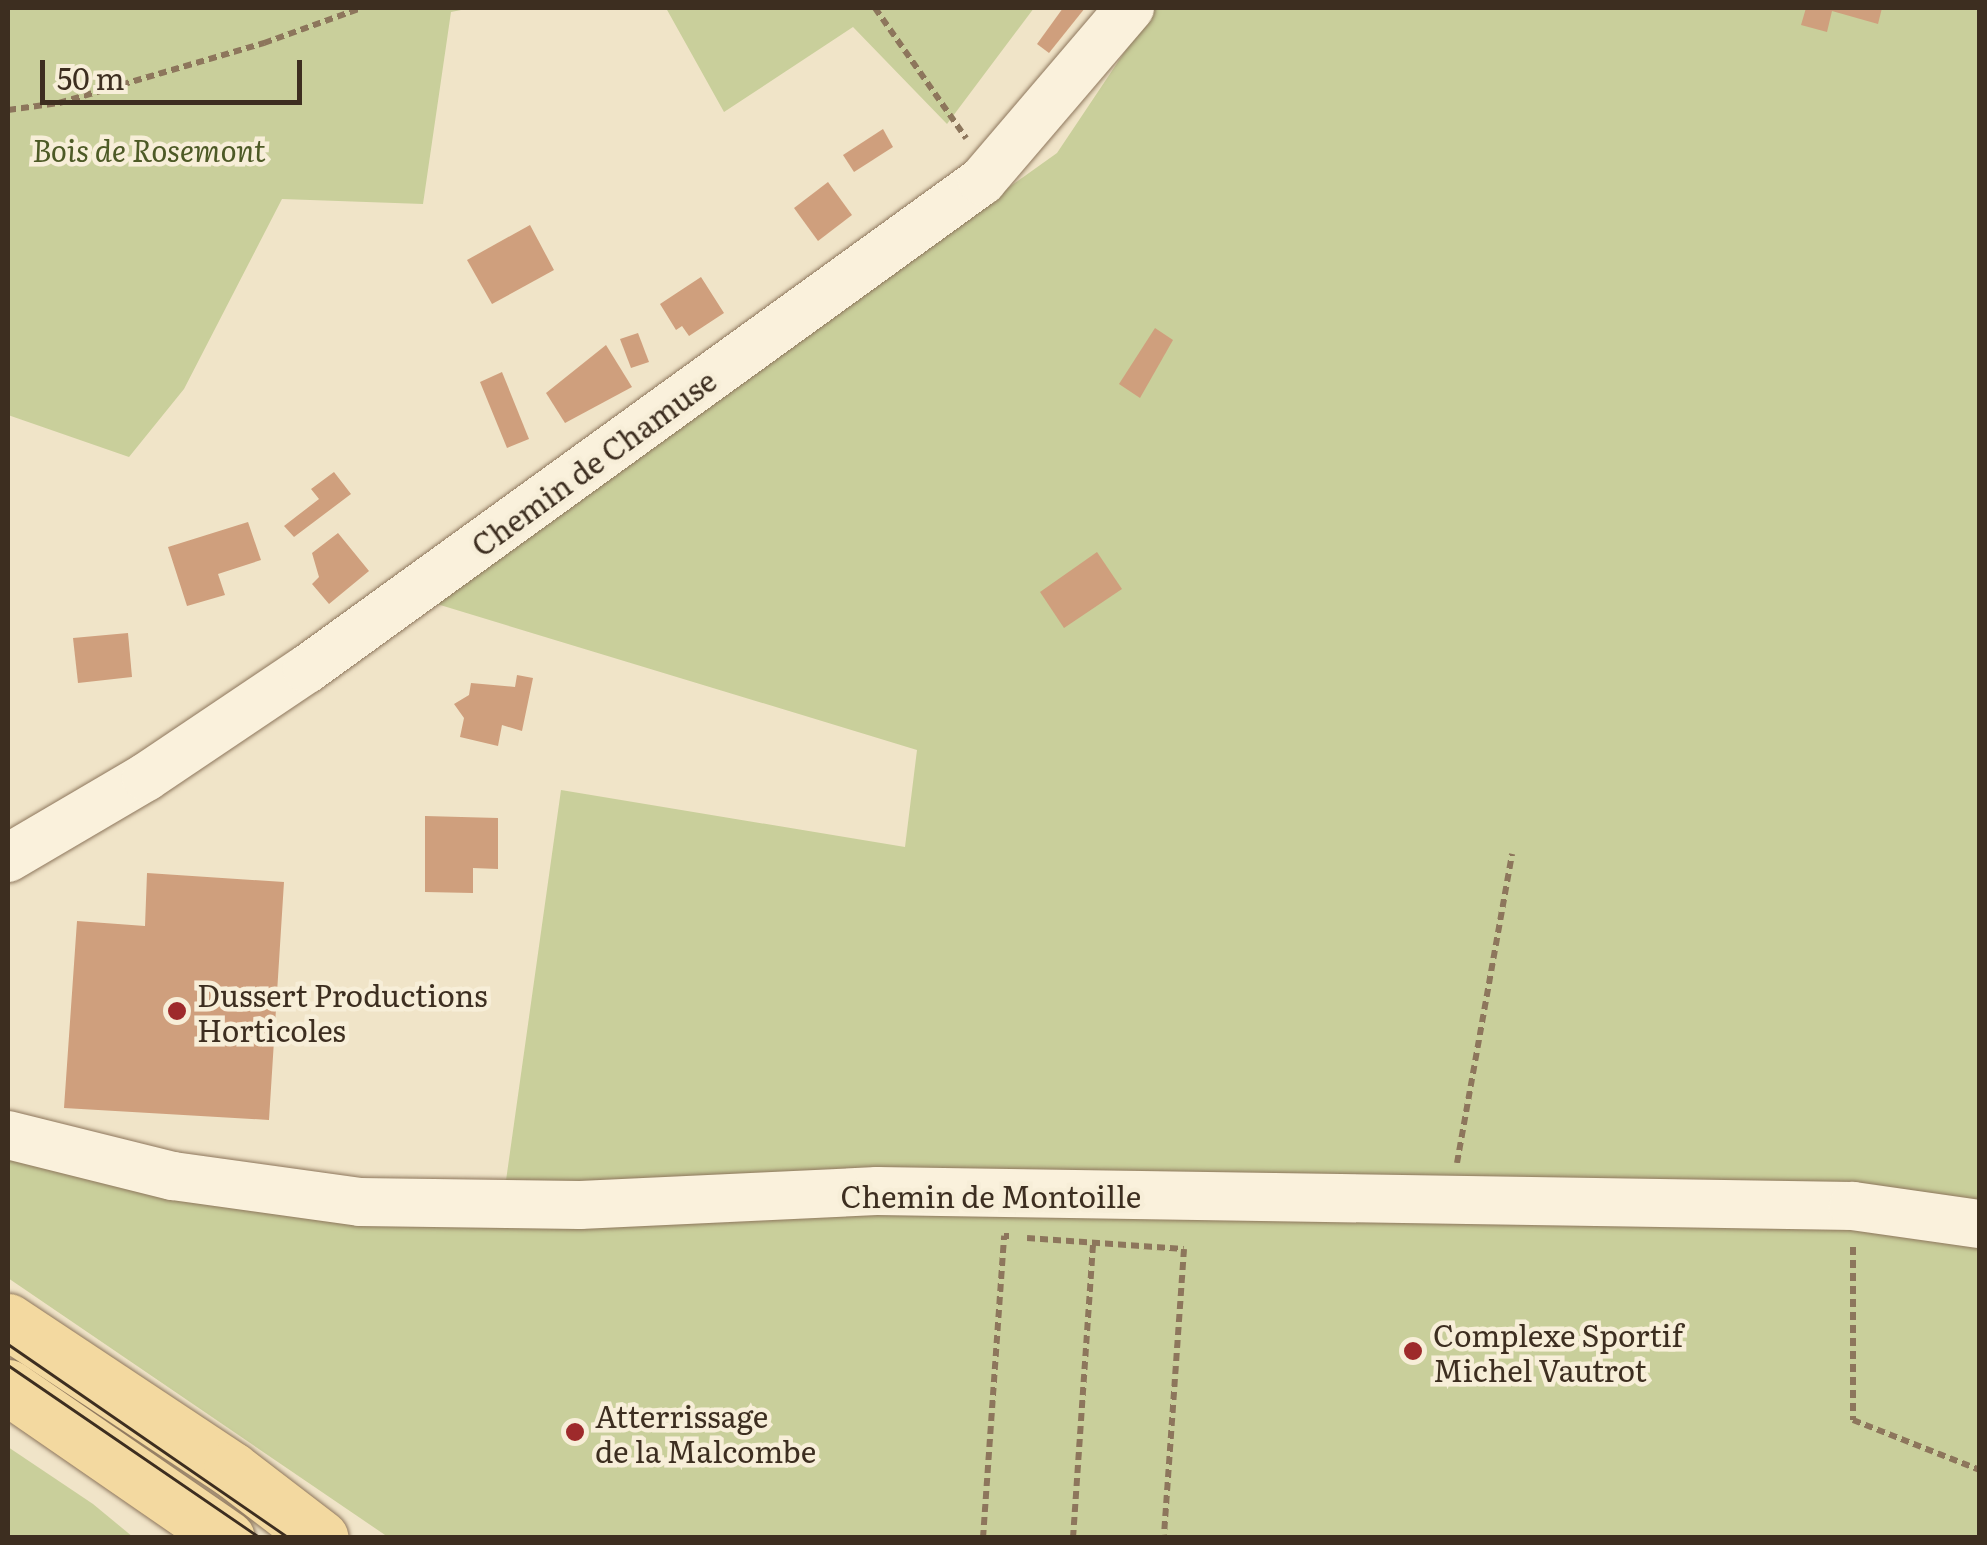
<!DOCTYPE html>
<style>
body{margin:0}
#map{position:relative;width:1987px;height:1545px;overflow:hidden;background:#f0e4c8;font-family:Literata,serif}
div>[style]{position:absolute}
.green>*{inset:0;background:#c9cf9b}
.building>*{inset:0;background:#cf9f7d}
.path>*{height:6px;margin-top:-3px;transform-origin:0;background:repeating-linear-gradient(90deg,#8d765c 0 8px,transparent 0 13px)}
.roads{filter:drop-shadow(0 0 2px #8d765c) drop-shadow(0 0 2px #8d765c)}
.minor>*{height:48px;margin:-24px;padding:0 24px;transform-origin:24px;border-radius:24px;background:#faf1dc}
.major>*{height:55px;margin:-27.5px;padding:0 27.5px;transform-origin:27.5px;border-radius:27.5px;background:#f3d9a0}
.tram>*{height:2.5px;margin:-1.25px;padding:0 1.25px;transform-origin:1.25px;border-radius:1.25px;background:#3d2e20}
.dots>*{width:28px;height:28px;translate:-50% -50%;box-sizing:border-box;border:5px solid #f7eed8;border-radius:50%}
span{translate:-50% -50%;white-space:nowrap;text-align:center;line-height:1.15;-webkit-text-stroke:9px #f7eed8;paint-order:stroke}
.park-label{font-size:30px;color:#4d5a26;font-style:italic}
.street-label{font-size:30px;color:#3d2e20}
.poi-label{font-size:30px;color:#3d2e20}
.left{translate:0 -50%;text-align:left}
.frame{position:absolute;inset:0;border:10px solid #3d2e20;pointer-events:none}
.scale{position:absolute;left:40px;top:60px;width:262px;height:45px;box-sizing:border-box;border:5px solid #3d2e20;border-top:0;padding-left:12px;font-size:30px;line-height:35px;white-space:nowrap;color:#3d2e20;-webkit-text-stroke:8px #f7eed8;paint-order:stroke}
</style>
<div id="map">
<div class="green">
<div style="clip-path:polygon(8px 8px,471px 8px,451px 12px,423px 204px,282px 199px,184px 389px,129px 457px,8px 415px)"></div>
<div style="clip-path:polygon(666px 8px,1034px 8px,947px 124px,853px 27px,724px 112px)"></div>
<div style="clip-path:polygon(1154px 8px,1979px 8px,1979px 1537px,388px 1537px,8px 1278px,8px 1146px,501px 1216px,561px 790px,905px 847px,917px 750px,427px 601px,1057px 153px)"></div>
<div style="clip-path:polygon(8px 1447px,93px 1504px,133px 1537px,8px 1537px)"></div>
</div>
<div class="building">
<div style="clip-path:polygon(1063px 8px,1085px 8px,1049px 53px,1037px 44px)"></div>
<div style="clip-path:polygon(1806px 8px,1882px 8px,1878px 24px,1832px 11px,1827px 32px,1801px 25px)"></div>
<div style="clip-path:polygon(883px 129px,893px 147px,854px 172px,843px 155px)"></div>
<div style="clip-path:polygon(828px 182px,852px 215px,818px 241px,794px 208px)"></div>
<div style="clip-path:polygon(530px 225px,554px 270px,492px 304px,467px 260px)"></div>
<div style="clip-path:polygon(701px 277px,724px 313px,689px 336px,682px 326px,676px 330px,660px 304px)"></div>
<div style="clip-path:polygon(1155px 328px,1173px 340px,1140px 398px,1119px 384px)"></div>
<div style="clip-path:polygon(638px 333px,649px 362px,631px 368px,620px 339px)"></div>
<div style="clip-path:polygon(606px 345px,632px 387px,565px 423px,546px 393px)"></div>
<div style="clip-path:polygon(502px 372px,529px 439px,507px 448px,480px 382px)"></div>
<div style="clip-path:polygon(334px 472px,351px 494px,294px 537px,284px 526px,319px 499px,311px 489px)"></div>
<div style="clip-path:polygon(248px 522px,261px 560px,218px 574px,225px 595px,187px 606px,168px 547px)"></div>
<div style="clip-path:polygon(338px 533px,369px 571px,329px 604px,312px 584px,319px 577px,312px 553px)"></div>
<div style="clip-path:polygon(1097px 552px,1122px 589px,1064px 628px,1040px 592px)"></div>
<div style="clip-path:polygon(128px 633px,132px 677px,78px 683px,73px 638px)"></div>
<div style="clip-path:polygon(517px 675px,533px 678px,522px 731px,502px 725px,498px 746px,460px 737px,464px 718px,454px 704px,469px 695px,471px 683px,515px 687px)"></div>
<div style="clip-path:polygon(425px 816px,498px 818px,498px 869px,473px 868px,473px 893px,425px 892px)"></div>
<div style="clip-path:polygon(147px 873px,284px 882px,269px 1120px,64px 1108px,77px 921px,145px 926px)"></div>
</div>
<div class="path">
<div style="left:875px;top:8px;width:159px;rotate:55deg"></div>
<div style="left:8px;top:110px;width:51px;rotate:-7.8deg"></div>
<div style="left:59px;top:103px;width:214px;rotate:-16.3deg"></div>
<div style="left:264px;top:43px;width:103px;rotate:-19.8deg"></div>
<div style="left:1457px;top:1163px;width:314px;rotate:-79.9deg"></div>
<div style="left:1027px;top:1238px;width:157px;rotate:4deg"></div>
<div style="left:1184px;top:1249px;width:286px;rotate:94deg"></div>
<div style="left:1853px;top:1247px;width:173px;rotate:90deg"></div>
<div style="left:1853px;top:1420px;width:136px;rotate:21.5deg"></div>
<div style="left:983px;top:1538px;width:303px;rotate:-86deg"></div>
<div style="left:1004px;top:1236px;width:5px"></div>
<div style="left:1073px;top:1538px;width:297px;rotate:-86.1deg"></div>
</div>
<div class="roads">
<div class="minor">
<div style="left:8px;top:858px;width:160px;rotate:-30.4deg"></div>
<div style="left:146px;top:777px;width:194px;rotate:-33.9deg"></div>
<div style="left:307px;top:669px;width:833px;rotate:-35.87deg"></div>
<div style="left:982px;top:181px;width:228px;rotate:-49.5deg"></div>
<div style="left:8px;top:1135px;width:170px;rotate:14deg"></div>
<div style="left:173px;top:1176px;width:189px;rotate:7.9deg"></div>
<div style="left:360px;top:1202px;width:220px;rotate:0.8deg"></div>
<div style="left:580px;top:1205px;width:297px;rotate:-2.7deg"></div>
<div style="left:877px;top:1191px;width:976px;rotate:0.88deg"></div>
<div style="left:1853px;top:1206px;width:128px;rotate:8.1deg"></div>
</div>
<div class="major">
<div style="left:8px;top:1321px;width:268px;rotate:33.6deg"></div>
<div style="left:231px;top:1469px;width:113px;rotate:37.5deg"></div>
<div style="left:8px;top:1387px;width:266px;rotate:34.6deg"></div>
</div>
</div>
<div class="tram">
<div style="left:8px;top:1344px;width:341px;rotate:34.6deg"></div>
<div style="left:8px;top:1365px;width:306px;rotate:34.4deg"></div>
</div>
<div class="dots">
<div style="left:177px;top:1011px;background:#9e2a2b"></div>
<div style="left:1413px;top:1351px;background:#9e2a2b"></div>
<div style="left:575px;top:1432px;background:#9e2a2b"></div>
</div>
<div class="park-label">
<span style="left:149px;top:149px">Bois de Rosemont</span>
</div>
<div class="street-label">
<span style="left:593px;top:462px;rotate:-36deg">Chemin de Chamuse</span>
<span style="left:991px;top:1195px">Chemin de Montoille</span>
</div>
<div class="poi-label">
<span class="left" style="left:197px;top:1011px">Dussert Productions<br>Horticoles</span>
<span class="left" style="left:1433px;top:1351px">Complexe Sportif<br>Michel Vautrot</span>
<span class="left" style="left:595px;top:1432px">Atterrissage<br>de la Malcombe</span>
</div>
<div class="frame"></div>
<div class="scale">50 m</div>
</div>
